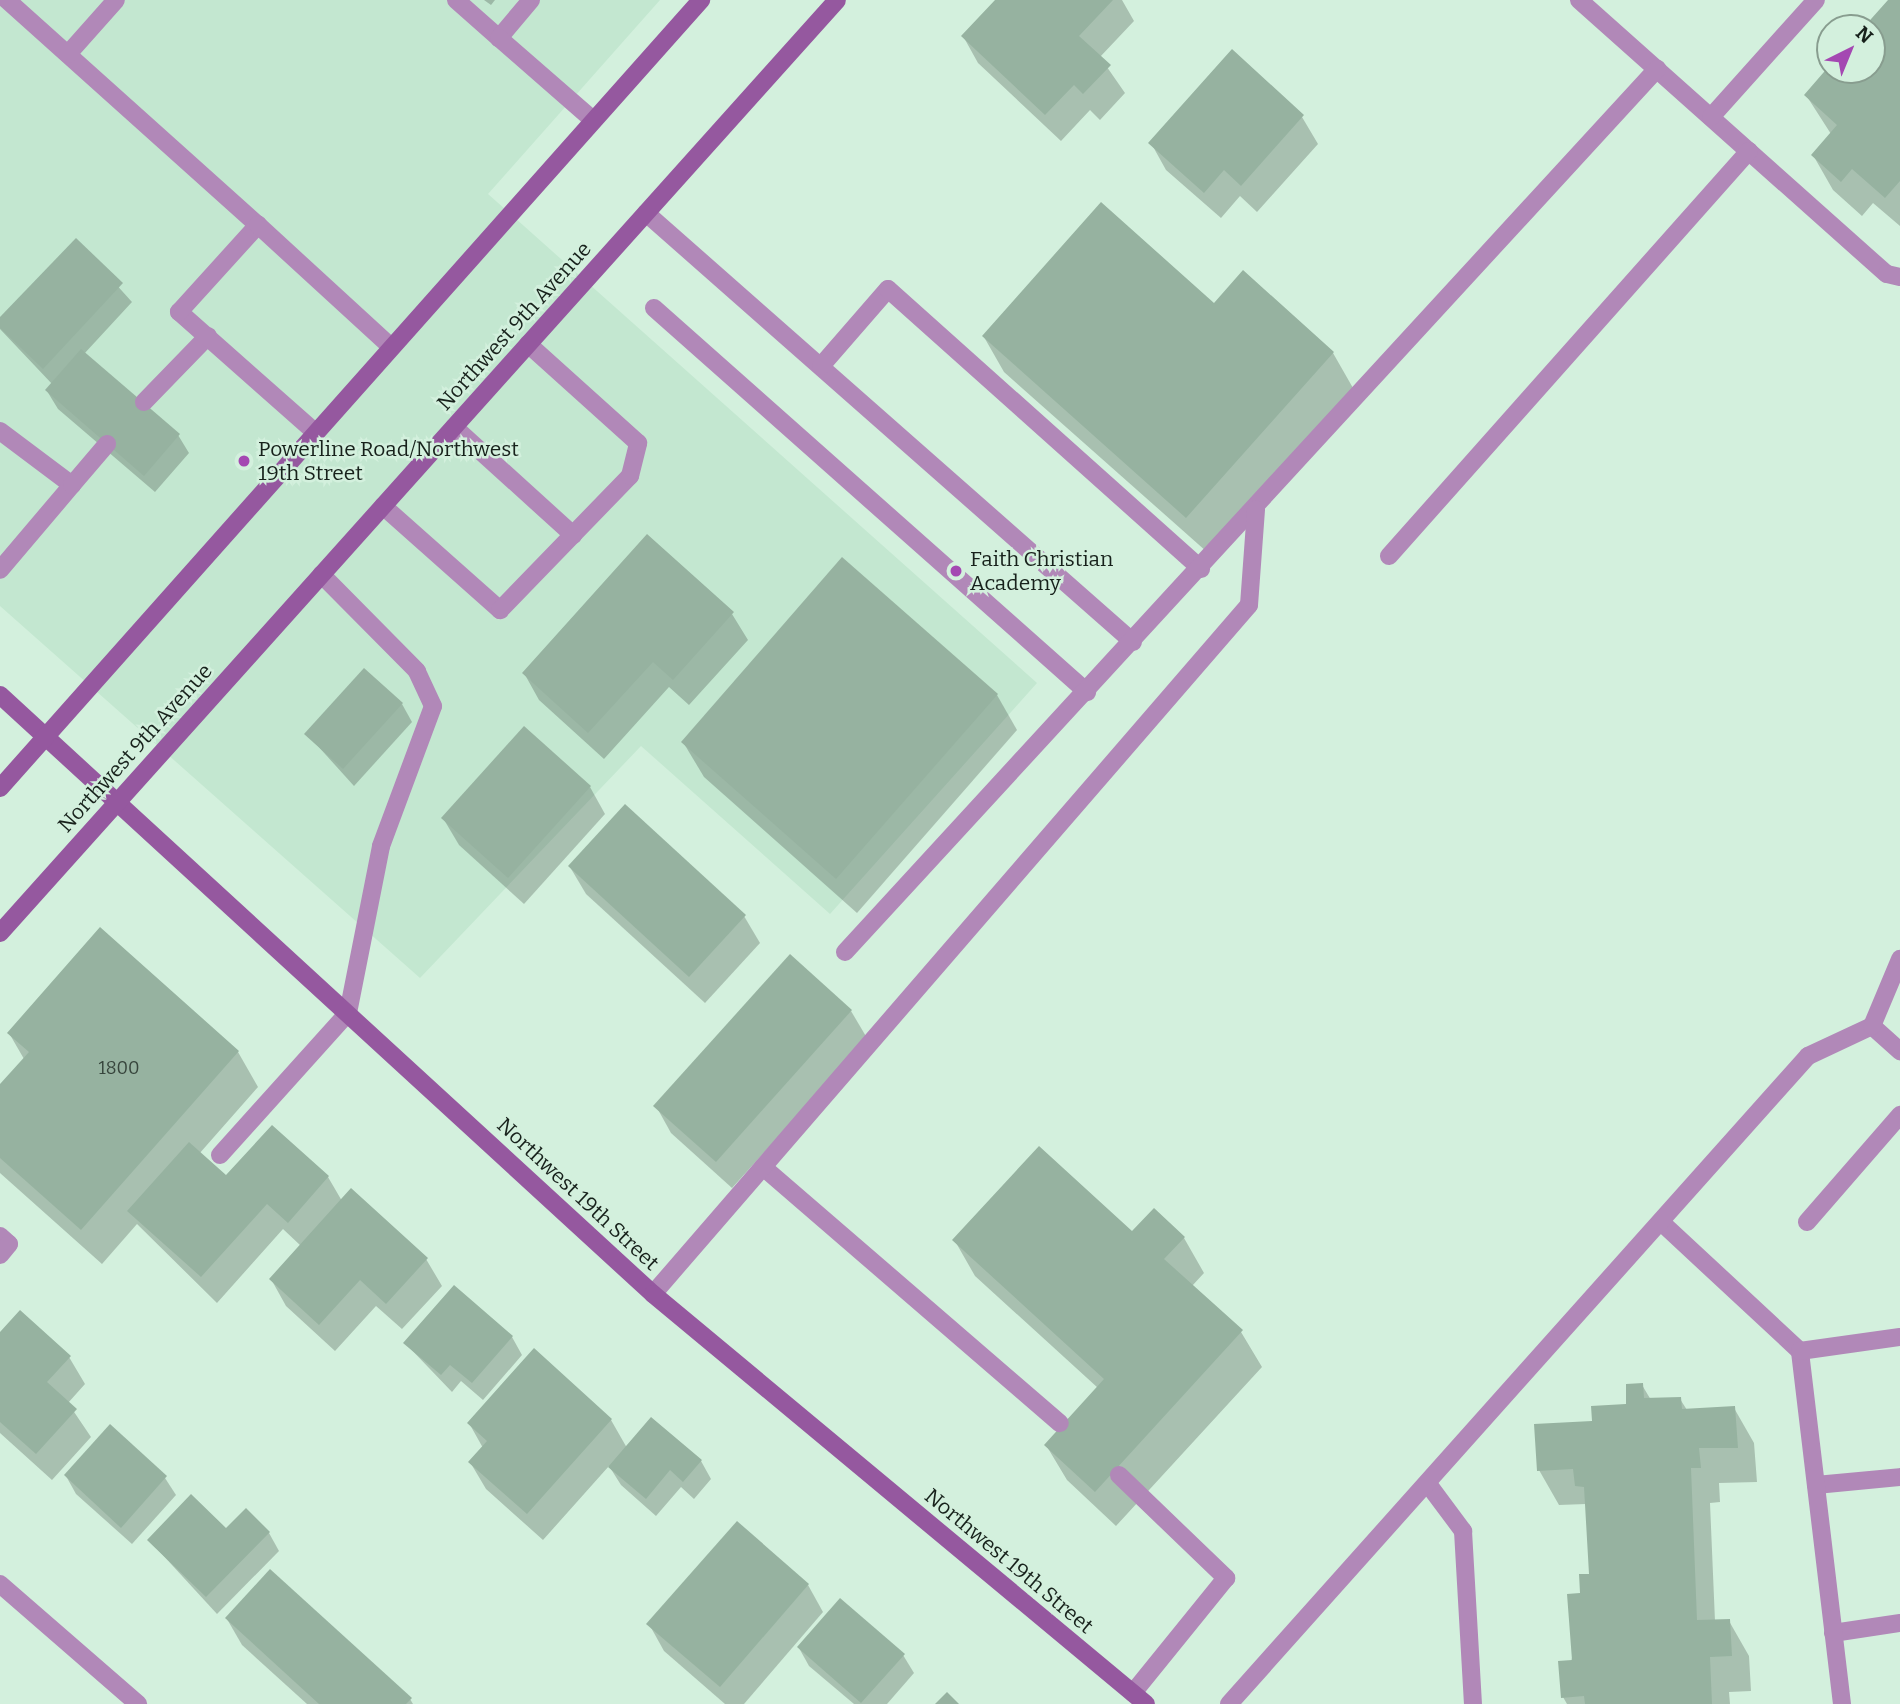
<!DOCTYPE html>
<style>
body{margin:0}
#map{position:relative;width:1900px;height:1704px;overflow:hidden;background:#d3f0dd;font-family:Bitter,serif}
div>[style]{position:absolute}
.built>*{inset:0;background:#c3e7d0}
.shadow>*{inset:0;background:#0003}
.building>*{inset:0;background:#96b2a0}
.lane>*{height:18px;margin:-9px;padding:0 9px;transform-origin:9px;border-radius:9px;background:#b188b8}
.street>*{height:18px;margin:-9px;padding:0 9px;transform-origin:9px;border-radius:9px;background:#b188b8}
.secondary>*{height:18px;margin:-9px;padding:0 9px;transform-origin:9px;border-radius:9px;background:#95589f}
.dots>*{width:19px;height:19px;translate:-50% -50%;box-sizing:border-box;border:4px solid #d3f0dd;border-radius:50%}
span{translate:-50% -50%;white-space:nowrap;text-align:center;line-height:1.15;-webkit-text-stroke:5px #d3f0dd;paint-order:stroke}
.number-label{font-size:18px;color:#37453c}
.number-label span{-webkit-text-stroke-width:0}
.street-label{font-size:21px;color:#17211b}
.poi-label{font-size:21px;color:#17211b}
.left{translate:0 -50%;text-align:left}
.north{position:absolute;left:1816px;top:14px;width:70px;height:70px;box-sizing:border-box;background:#d3f0dd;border:2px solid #889d8f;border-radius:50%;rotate:43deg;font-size:19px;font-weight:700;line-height:28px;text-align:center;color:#17211b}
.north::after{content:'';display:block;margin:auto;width:24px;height:32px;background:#a448b2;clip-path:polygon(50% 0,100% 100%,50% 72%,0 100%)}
</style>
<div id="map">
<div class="built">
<div style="clip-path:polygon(0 0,660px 0,488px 194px,1037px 683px,830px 914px,641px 746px,420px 978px,0 606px)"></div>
</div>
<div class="shadow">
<div style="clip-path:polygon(484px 0,495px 0,491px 5px)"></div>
<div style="clip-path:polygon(997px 0,1122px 0,1134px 21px,1100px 57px,1125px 93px,1100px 120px,1090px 110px,1061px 141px,978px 63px,963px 36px)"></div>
<div style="clip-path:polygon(1890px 0,1900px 0,1900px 226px,1873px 203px,1862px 216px,1833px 190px,1813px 155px,1831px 134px,1806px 95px,1872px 70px,1872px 28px,1865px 28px)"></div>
<div style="clip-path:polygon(1302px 117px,1318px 144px,1257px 212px,1240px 196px,1221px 218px,1166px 170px,1151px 143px)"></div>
<div style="clip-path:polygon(76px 240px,132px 302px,84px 354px,178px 435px,189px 453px,155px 492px,58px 409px,47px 391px,53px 385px,0 329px,0 320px)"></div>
<div style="clip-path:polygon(1243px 272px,1333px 353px,1353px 388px,1207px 552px,1004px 372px,984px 337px,1214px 305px)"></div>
<div style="clip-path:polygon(732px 614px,748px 640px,689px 705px,669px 687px,604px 759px,539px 700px,524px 673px)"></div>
<div style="clip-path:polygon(997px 695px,1017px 730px,857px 913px,704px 777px,683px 742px)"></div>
<div style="clip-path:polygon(402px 704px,412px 722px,354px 786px,307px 734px)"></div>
<div style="clip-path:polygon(590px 787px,605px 814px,524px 904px,459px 845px,443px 818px)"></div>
<div style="clip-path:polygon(570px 867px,744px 916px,760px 943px,705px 1003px,586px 894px)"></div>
<div style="clip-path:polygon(851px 1011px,867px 1038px,732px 1188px,671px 1133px,656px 1106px)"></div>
<div style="clip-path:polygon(9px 1033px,238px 1052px,258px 1087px,199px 1154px,226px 1178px,328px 1177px,342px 1201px,426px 1259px,442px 1286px,402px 1329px,376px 1306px,335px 1351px,286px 1306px,271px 1279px,301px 1246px,283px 1229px,217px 1303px,137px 1224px,102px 1264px,0 1173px,0 1087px,24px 1059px)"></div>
<div style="clip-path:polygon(1132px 1234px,1184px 1238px,1204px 1273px,1192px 1286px,1241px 1332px,1262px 1367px,1116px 1526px,1067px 1480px,1046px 1445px,1098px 1388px,975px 1276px,955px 1241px)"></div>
<div style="clip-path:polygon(454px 1287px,512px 1337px,522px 1355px,483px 1400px,461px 1381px,452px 1392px,405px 1343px)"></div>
<div style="clip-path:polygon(0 1335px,69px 1357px,85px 1384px,68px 1403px,91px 1437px,52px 1480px,0 1433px)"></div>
<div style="clip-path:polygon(1642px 1385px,1651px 1400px,1680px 1399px,1687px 1410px,1734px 1408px,1754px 1443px,1757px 1482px,1719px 1483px,1720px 1502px,1710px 1503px,1715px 1621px,1729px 1621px,1749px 1656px,1751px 1691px,1729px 1692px,1730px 1704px,1567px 1704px,1563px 1697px,1591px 1575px,1586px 1504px,1559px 1505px,1539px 1470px,1593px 1423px,1628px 1405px)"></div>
<div style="clip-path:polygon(611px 1420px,627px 1448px,701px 1461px,711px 1479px,694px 1499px,681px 1487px,656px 1516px,621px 1485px,609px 1466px,543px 1540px,486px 1489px,470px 1462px,483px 1448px,469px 1423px)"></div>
<div style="clip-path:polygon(66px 1476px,165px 1478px,176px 1495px,132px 1544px,76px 1494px)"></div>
<div style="clip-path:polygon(226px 1530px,269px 1533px,279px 1551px,217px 1614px,149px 1540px)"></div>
<div style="clip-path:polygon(808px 1585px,823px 1612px,744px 1704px,725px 1704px,664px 1651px,649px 1624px)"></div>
<div style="clip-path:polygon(227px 1619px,410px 1699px,413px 1704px,307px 1704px,242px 1645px)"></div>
<div style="clip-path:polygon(799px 1648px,903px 1655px,914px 1673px,887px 1704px,854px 1704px,809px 1666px)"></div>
</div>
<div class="building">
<div style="clip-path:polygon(995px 0,1113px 0,1079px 36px,1111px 65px,1083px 94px,1074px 85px,1045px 115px,961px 36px)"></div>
<div style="clip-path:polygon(1888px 0,1900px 0,1900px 181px,1885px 198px,1852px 169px,1841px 182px,1811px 155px,1837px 125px,1804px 95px,1830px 65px,1872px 70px,1872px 28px,1863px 28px)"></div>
<div style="clip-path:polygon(1232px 49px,1304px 115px,1241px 186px,1224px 170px,1204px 193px,1148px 143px)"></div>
<div style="clip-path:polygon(1101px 202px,1214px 303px,1243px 270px,1334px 352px,1186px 518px,982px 336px)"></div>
<div style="clip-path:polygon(76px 238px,123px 283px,43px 369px,0 328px,0 317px)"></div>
<div style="clip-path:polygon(81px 349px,180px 434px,144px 476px,45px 390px)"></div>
<div style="clip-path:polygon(647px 534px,734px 612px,673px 680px,653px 662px,588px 733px,522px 673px)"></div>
<div style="clip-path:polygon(842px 557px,998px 694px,836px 879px,681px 742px)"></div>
<div style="clip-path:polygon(364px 668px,403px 703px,343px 769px,304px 734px)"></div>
<div style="clip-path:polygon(524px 726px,591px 786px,508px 878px,441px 818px)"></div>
<div style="clip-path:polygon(625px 804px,746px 915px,689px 977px,568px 866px)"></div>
<div style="clip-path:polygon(100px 927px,239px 1051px,81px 1230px,0 1158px,0 1084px,29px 1052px,7px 1033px)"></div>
<div style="clip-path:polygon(790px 954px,852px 1010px,716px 1162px,653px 1106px)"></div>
<div style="clip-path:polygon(272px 1125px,329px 1176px,288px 1223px,267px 1204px,201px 1277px,127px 1211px,189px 1142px,226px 1175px)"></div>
<div style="clip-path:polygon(1039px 1146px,1132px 1231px,1154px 1208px,1185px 1237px,1164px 1259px,1243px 1330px,1095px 1492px,1044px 1445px,1104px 1379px,952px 1240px)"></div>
<div style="clip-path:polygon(351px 1188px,428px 1258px,386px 1304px,360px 1280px,319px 1325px,269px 1279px)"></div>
<div style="clip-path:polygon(454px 1285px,513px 1336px,472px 1383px,450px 1365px,441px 1375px,403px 1343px)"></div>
<div style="clip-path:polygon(20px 1310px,71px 1356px,47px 1382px,77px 1409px,36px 1454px,0 1422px,0 1332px)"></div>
<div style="clip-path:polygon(534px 1348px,612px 1419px,527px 1514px,468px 1462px,487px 1441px,467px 1423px)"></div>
<div style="clip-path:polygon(1643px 1383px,1644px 1398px,1681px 1397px,1682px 1409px,1735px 1406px,1738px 1448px,1699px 1448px,1701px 1468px,1691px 1468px,1697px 1620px,1730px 1619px,1732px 1656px,1710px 1657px,1712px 1704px,1585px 1704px,1584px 1696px,1561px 1698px,1558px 1661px,1572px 1660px,1567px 1594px,1580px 1593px,1579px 1574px,1589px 1574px,1584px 1487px,1575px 1486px,1573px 1469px,1537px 1471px,1534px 1424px,1592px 1421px,1591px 1406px,1626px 1404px,1626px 1384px)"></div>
<div style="clip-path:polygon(651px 1417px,702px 1460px,683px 1482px,670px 1470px,646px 1499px,608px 1467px)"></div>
<div style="clip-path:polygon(110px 1424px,167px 1476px,121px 1528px,64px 1475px)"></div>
<div style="clip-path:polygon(191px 1494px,226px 1528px,246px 1508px,270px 1532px,206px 1597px,147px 1540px)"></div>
<div style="clip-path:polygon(737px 1521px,809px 1584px,720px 1687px,646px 1624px)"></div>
<div style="clip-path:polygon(270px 1569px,412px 1698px,406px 1704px,319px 1704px,225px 1618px)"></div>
<div style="clip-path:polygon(840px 1598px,905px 1654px,861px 1703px,797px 1647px)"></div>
<div style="clip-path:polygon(947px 1692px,959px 1704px,935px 1704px)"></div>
</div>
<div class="lane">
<div style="left:7px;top:0;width:337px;rotate:41.9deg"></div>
<div style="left:456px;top:0;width:57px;rotate:41.5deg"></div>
<div style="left:531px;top:0;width:50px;rotate:130.1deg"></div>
<div style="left:499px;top:38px;width:123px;rotate:41.1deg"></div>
<div style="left:1579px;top:0;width:412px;rotate:41.7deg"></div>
<div style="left:1887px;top:274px;width:13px;rotate:13deg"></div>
<div style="left:68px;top:54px;width:72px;rotate:-48.4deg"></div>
<div style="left:1711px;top:117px;width:157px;rotate:-48.1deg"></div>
<div style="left:646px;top:213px;width:649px;rotate:41.38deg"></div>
<div style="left:654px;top:308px;width:579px;rotate:41.57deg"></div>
<div style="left:821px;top:366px;width:102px;rotate:-49deg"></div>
<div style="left:888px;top:289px;width:420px;rotate:41.8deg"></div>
<div style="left:144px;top:402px;width:92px;rotate:-45.9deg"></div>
<div style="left:454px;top:427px;width:161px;rotate:42.2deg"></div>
<div style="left:0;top:431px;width:90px;rotate:36.9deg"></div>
<div style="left:72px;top:485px;width:111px;rotate:130.3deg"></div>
<div style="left:316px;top:433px;width:183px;rotate:-138.5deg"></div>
<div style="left:179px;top:312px;width:118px;rotate:-47.8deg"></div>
<div style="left:258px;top:225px;width:180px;rotate:42.5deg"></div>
<div style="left:72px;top:485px;width:54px;rotate:-49.5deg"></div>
<div style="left:383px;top:506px;width:157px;rotate:41.6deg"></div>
<div style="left:500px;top:610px;width:187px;rotate:-45.9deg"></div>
<div style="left:630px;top:476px;width:34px;rotate:-76deg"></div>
<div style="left:638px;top:443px;width:148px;rotate:-138deg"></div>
<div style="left:1389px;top:556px;width:542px;rotate:-48.37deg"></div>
<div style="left:845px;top:952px;width:1200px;rotate:-47.4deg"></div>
<div style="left:1872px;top:1026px;width:38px;rotate:42deg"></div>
<div style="left:220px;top:1155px;width:191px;rotate:-48deg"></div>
<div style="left:348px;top:1013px;width:170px;rotate:-78.8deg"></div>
<div style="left:381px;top:846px;width:149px;rotate:-69.6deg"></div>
<div style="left:433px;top:706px;width:38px;rotate:-115deg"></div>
<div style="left:417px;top:671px;width:136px;rotate:-134.7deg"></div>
<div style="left:763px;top:1167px;width:392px;rotate:40.8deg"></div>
<div style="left:1661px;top:1222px;width:190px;rotate:42.9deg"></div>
<div style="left:1807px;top:1222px;width:142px;rotate:-49deg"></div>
<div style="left:0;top:1236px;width:12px;rotate:42deg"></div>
<div style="left:9px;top:1244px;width:14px;rotate:129deg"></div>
<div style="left:653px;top:1294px;width:911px;rotate:-49.14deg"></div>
<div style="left:1249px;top:605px;width:96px;rotate:-85.8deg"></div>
<div style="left:1119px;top:1475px;width:149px;rotate:43.9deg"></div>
<div style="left:1226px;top:1578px;width:148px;rotate:129deg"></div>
<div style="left:1428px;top:1484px;width:59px;rotate:53.3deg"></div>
<div style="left:1463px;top:1531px;width:173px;rotate:86.7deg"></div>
<div style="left:1816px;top:1485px;width:84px;rotate:-5.4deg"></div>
<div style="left:1833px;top:1633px;width:68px;rotate:-8.5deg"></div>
<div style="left:1229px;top:1704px;width:869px;rotate:-48.22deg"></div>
<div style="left:1808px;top:1056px;width:71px;rotate:-25.1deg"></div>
<div style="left:1872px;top:1026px;width:73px;rotate:-67.3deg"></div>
<div style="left:1842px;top:1704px;width:355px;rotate:-96.8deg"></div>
<div style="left:1800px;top:1351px;width:101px;rotate:-8deg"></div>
</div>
<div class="street">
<div style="left:0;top:1584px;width:183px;rotate:41deg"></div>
</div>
<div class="secondary">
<div style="left:0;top:695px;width:886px;rotate:42.53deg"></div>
<div style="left:653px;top:1294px;width:641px;rotate:39.75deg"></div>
<div style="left:0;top:788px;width:1055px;rotate:-48.34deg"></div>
<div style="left:0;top:933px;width:1253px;rotate:-48.1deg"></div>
</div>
<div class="dots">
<div style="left:244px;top:461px;background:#a448b2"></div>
<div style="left:956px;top:571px;background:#a448b2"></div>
</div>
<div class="number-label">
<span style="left:119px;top:1068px">1800</span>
</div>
<div class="street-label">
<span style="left:514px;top:326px;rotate:-48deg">Northwest 9th Avenue</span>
<span style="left:135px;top:748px;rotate:-48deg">Northwest 9th Avenue</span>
<span style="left:578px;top:1194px;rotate:43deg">Northwest 19th Street</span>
<span style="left:1009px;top:1561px;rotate:40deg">Northwest 19th Street</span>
</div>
<div class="poi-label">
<span class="left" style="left:258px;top:461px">Powerline Road/Northwest<br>19th Street</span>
<span class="left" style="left:970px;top:571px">Faith Christian<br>Academy</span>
</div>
<div class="north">N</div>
</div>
